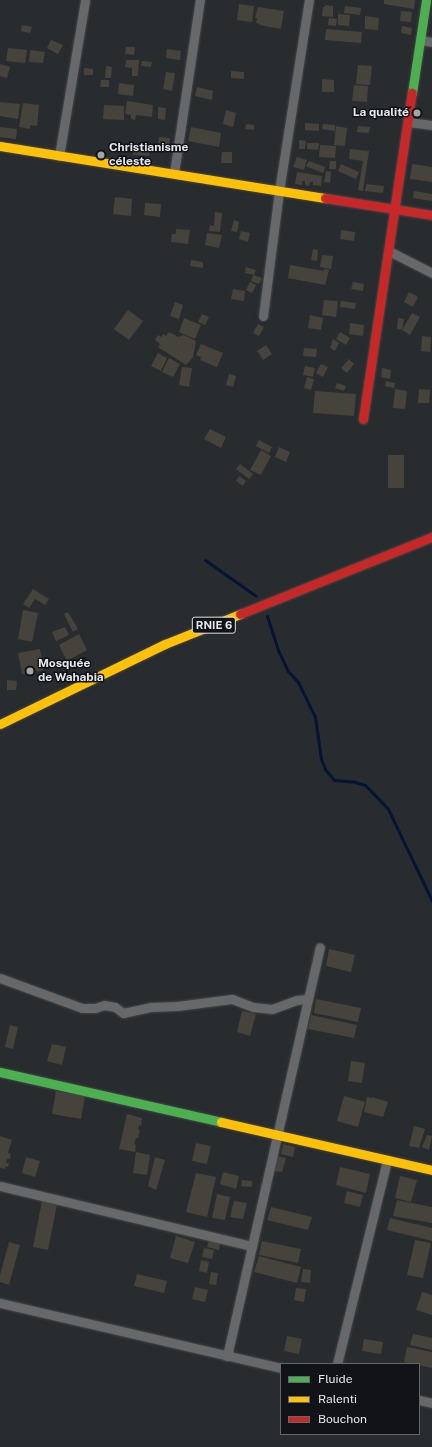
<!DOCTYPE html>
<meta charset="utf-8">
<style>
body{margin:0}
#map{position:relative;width:432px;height:1447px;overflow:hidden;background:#292c2f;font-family:"Public Sans",sans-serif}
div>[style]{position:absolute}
.stream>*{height:3px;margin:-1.5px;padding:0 1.5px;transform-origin:1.5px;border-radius:1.5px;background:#041434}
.building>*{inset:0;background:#45433b}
.roads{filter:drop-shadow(0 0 1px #444749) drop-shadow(0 0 1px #444749)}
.street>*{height:9px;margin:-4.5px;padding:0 4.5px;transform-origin:4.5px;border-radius:4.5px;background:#66686a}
.fast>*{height:9px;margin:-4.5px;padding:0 4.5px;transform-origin:4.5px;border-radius:4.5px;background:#4caf50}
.slow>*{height:9px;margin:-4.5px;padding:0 4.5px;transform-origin:4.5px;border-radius:4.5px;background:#ffc107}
.jam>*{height:9px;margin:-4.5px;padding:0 4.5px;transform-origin:4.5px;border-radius:4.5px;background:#c62828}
.dots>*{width:11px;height:11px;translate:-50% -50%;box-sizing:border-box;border:2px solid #111316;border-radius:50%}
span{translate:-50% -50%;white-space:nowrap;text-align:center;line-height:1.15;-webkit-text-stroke:3px #111316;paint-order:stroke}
.shield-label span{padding:1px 3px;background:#111316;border:1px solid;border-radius:3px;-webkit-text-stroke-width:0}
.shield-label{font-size:11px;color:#e3e6eb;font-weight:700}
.poi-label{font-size:12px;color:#e3e6eb;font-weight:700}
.right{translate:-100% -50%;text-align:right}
.left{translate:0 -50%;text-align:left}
.legend{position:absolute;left:280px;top:1363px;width:140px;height:72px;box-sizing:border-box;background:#111316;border:1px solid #65676b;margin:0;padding:5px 7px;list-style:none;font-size:12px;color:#e3e6eb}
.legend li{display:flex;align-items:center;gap:8px;height:20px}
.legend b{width:20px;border:1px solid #65676b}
</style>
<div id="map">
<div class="stream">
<div style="left:205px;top:560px;width:62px;rotate:35.2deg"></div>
<div style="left:267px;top:616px;width:38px;rotate:72deg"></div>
<div style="left:279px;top:652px;width:21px;rotate:65deg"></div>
<div style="left:288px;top:671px;width:15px;rotate:48deg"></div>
<div style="left:298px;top:682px;width:39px;rotate:64deg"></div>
<div style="left:315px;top:717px;width:42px;rotate:81.9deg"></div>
<div style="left:321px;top:759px;width:11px;rotate:68deg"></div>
<div style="left:325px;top:769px;width:14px;rotate:51deg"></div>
<div style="left:334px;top:780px;width:21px;rotate:5deg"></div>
<div style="left:355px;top:782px;width:10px;rotate:17deg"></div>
<div style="left:365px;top:785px;width:33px;rotate:46deg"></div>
<div style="left:388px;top:809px;width:102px;rotate:64.4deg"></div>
</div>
<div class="building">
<div style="clip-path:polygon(384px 0,415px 0,414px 9px,384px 4px)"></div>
<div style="clip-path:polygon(239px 4px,254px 6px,252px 22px,237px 20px)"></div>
<div style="clip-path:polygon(325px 5px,333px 6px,333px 17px,322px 16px,323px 7px,325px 7px)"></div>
<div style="clip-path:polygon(345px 6px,361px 8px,360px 15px,344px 13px)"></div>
<div style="clip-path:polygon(258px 7px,284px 11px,281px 29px,259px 25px,260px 24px,256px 23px,257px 18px,255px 18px)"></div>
<div style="clip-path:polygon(401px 11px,412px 12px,411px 22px,400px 21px)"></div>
<div style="clip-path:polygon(338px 14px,350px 15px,349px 26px,338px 25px)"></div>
<div style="clip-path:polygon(365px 16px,379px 18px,378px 30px,365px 29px)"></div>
<div style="clip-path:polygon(329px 18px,337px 19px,336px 26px,328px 25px)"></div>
<div style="clip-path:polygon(22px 25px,32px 27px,30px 33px,21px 31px)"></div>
<div style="clip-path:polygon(402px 26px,412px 28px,411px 35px,401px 33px)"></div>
<div style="clip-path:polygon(326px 29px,362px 32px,361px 43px,325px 40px)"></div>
<div style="clip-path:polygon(51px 40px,63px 45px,58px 54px,47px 48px)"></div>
<div style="clip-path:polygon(126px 47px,135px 47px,134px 55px,125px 54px)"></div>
<div style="clip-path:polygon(8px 48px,27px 50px,25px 63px,6px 61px)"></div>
<div style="clip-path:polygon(167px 49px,181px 51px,180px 60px,166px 58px)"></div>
<div style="clip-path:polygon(30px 50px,45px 52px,43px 63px,29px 62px)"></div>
<div style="clip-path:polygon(126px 60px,139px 60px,138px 76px,132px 76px,132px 68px,125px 67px)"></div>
<div style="clip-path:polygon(142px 61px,152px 62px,151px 67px,141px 66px)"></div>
<div style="clip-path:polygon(0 64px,10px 67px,7px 78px,0 76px)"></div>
<div style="clip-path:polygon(358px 65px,372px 66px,370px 85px,356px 84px)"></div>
<div style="clip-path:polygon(106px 66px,112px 67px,111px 78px,105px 78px)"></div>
<div style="clip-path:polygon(84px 68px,93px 69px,93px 75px,84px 75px)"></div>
<div style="clip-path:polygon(231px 71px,244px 72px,244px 79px,231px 78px)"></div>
<div style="clip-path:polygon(166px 72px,175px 73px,172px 91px,163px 89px)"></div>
<div style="clip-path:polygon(322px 79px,334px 80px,334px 92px,322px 92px)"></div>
<div style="clip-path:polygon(101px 80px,109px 80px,109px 87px,100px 87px)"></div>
<div style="clip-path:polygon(119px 83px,134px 85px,133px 96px,118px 94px)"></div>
<div style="clip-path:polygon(354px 85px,368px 86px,367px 102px,352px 101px)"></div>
<div style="clip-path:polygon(197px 87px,213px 91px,212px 100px,195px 96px)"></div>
<div style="clip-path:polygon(127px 101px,153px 105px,152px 117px,136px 115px,135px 120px,131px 119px,131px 115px,125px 114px)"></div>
<div style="clip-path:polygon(0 102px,20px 104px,18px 119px,0 116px)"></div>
<div style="clip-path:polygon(23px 103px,39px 105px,37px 126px,30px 125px,30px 129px,19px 127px)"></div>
<div style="clip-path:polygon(104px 105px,124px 106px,124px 120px,103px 119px)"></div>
<div style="clip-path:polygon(158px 107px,166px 108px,165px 120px,158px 119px)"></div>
<div style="clip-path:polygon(226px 110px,236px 113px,233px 127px,223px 124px)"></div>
<div style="clip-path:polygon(305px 123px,319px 124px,319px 131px,305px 130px)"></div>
<div style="clip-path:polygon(246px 124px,254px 125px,254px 130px,245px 129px)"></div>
<div style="clip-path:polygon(323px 124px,335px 125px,335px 131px,322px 129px)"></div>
<div style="clip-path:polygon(336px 126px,347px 128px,345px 146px,334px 145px)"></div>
<div style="clip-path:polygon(358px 126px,370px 127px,369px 133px,357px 132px)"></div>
<div style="clip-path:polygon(0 127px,17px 129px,16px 139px,0 137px)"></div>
<div style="clip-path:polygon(191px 127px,221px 133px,219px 147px,188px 141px)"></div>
<div style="clip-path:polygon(159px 137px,170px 138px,169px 146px,158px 144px)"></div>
<div style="clip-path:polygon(299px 140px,306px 141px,305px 149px,299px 149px)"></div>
<div style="clip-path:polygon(307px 143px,319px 143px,318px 150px,307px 149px)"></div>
<div style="clip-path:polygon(320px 145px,336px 146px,335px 158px,319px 157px)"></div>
<div style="clip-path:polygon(133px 146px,150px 148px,149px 156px,133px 155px)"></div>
<div style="clip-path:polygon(350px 149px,369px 151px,363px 191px,358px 190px,363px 161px,349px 159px)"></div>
<div style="clip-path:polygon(222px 152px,232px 152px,232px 163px,221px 163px)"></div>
<div style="clip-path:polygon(297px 157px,307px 160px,304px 170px,293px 167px)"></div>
<div style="clip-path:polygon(309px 161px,325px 167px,323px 173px,306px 166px)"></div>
<div style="clip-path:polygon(330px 161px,336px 161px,336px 169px,329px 169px)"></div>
<div style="clip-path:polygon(341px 164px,359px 172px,356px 179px,338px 171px)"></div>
<div style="clip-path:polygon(412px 164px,432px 167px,432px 182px,410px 179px)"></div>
<div style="clip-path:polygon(326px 171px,331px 172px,330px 183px,324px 182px)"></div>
<div style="clip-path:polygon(297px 172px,322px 176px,321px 186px,313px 185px,313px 182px,310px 182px,309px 186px,305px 185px,305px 181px,302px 181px,302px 185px,295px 184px)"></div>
<div style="clip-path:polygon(366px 184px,384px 186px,383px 193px,365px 191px)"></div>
<div style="clip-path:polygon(414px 191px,432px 194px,432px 201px,413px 198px)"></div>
<div style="clip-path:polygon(115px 197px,132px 199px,131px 216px,113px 214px)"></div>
<div style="clip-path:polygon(145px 203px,161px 204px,160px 217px,144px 215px)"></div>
<div style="clip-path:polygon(215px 212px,222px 213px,220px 232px,209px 231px,210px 225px,214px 226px)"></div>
<div style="clip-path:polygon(234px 220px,239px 222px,237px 232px,231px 231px)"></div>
<div style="clip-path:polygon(176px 229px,190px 230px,188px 244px,171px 242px,172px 234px,176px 234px)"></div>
<div style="clip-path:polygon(341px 230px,355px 232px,354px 241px,340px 239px)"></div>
<div style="clip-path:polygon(241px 231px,250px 233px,248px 242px,239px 239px)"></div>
<div style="clip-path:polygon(207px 233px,222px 235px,219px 248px,205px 245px)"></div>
<div style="clip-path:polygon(313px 249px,318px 250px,317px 261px,311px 260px)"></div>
<div style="clip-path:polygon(322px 255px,333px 256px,331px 269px,320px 267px)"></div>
<div style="clip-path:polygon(191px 260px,203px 262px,203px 268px,190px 266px)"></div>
<div style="clip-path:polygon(290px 265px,324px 271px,324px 269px,329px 270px,325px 285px,288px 278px)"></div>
<div style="clip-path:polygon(246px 267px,256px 270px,254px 275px,245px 273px)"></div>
<div style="clip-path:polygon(253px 275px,262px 278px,259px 284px,251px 281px)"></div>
<div style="clip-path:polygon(250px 282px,256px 285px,252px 293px,246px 290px)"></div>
<div style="clip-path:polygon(353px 282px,364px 284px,363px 291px,351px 289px)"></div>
<div style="clip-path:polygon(233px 289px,245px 291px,244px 301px,231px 299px)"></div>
<div style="clip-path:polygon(409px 292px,418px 297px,413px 307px,404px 302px)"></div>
<div style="clip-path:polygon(324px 300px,338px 301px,336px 317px,322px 315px)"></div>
<div style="clip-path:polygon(341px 301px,356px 303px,355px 309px,340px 307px)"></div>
<div style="clip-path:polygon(175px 302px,183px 305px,179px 319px,170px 316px)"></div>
<div style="clip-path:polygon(128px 310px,143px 321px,129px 340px,114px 329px)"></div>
<div style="clip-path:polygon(412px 313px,420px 317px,410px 335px,402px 330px)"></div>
<div style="clip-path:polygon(202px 314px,209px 317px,205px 325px,198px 322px)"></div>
<div style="clip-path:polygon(310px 315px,323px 318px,321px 330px,308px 328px)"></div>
<div style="clip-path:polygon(184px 318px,201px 325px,195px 339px,179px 332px)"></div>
<div style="clip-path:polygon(398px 318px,404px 319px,402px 330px,397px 329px)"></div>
<div style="clip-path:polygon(350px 323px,364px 325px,363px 336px,349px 334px)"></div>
<div style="clip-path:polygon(258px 324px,264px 327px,259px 336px,253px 333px)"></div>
<div style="clip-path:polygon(169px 332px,178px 337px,184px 335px,196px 341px,193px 357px,186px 365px,158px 347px,160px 344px,155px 340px,158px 335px,161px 337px,163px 334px,166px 336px)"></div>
<div style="clip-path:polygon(340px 332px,350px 338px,346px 345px,336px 339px)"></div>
<div style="clip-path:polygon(422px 336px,431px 337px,430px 352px,421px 351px)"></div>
<div style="clip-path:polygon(333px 339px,339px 343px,335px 351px,330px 348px)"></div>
<div style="clip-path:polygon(201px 344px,223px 353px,217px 367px,200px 360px,201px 357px,196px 355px)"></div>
<div style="clip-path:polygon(266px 345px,272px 354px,263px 360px,257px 351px)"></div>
<div style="clip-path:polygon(304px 348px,317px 349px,316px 357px,303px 356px)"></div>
<div style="clip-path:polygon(158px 353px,167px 358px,161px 371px,151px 366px)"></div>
<div style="clip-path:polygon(169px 358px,180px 364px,173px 377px,162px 372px)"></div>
<div style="clip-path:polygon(349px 359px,354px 364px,347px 373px,341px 368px)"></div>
<div style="clip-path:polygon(321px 364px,328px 367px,323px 377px,316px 373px)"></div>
<div style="clip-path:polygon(305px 366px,315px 368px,313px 377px,303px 375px)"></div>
<div style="clip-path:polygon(182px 367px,192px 368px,189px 387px,179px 385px)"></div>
<div style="clip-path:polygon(382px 368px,391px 370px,390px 379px,381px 377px)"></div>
<div style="clip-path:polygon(229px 374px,236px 376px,233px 387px,226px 385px)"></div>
<div style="clip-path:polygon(307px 377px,314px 379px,311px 390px,304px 388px)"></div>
<div style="clip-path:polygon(386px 381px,395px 383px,394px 388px,385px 386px)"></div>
<div style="clip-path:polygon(337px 383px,346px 386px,344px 391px,335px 388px)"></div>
<div style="clip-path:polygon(395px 389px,407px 391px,405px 409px,393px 408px)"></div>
<div style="clip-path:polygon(419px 389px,430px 390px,429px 403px,418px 403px)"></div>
<div style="clip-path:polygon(315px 391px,356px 394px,354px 416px,313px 413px)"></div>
<div style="clip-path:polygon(210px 429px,226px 437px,221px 448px,204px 439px)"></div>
<div style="clip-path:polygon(259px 440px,272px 447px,269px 453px,256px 446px)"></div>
<div style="clip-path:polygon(279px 447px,290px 452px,286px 462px,275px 457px)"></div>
<div style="clip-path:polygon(261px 450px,271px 456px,261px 475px,250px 470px)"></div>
<div style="clip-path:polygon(388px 455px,404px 455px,404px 488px,388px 488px)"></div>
<div style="clip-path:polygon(240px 464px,253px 474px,249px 479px,236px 469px)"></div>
<div style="clip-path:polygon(239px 476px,246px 481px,243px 486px,236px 481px)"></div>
<div style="clip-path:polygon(33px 589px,49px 599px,45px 605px,35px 599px,29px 608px,23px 604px)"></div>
<div style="clip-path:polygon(23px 610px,38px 613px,32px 642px,18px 639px)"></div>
<div style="clip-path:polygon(68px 612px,78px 629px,73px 632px,64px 614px)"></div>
<div style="clip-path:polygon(65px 627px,69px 635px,56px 641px,52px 632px)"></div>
<div style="clip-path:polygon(79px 634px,87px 650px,67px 661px,59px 645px)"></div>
<div style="clip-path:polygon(40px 649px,44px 670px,22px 674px,18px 653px)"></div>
<div style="clip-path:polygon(7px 680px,17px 681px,16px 690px,7px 690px)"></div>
<div style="clip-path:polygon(329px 949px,355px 955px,351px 972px,326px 966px)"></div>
<div style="clip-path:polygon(316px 999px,361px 1008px,358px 1022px,314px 1013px)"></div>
<div style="clip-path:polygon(242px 1011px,256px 1014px,250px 1036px,237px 1032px)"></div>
<div style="clip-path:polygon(311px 1015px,357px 1025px,354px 1038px,308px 1029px)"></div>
<div style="clip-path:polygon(10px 1025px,18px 1027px,13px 1049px,5px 1047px)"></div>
<div style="clip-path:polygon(52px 1044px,66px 1047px,62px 1065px,47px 1061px)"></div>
<div style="clip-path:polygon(351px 1061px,365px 1063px,362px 1083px,348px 1081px)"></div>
<div style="clip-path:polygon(56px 1091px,85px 1096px,81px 1119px,52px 1114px)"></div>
<div style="clip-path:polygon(344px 1096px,365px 1102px,358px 1127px,337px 1121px)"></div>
<div style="clip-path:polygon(367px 1097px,372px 1098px,372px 1097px,388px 1102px,383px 1117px,364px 1112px)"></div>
<div style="clip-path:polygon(127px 1114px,142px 1118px,141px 1126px,139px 1125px,138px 1130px,140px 1130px,138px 1138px,136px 1138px,134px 1144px,136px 1145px,135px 1152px,119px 1149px)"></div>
<div style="clip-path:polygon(414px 1126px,425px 1129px,419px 1148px,409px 1146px)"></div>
<div style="clip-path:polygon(427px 1135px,432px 1136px,429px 1150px,422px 1147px)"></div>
<div style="clip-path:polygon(0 1136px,12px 1140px,8px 1153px,11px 1154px,10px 1159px,7px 1159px,6px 1163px,9px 1163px,8px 1167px,6px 1166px,5px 1169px,0 1168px)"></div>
<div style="clip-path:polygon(196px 1143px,211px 1146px,207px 1164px,192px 1161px)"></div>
<div style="clip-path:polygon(283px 1144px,295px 1147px,293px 1157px,281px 1154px)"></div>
<div style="clip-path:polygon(136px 1152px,150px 1155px,147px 1175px,133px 1173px)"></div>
<div style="clip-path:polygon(276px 1156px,286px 1158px,282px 1172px,273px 1171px)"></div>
<div style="clip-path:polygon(26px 1157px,40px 1161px,35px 1177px,22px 1173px)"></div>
<div style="clip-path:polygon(155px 1157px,165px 1160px,156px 1190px,148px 1186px)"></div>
<div style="clip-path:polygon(340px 1167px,370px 1174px,366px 1193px,336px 1185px)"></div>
<div style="clip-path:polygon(223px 1172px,239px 1176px,236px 1189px,220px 1184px)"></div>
<div style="clip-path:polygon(196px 1173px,216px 1177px,207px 1217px,186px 1212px)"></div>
<div style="clip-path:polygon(400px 1176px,417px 1180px,411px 1202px,395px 1198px)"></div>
<div style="clip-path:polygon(242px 1180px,252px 1181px,252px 1187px,241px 1186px)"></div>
<div style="clip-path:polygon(347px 1191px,363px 1195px,360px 1207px,344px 1203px)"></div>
<div style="clip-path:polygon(217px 1194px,230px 1197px,225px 1220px,212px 1218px)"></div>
<div style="clip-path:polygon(397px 1200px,432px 1207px,432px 1223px,393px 1216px)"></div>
<div style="clip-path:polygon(42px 1201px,57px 1204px,48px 1250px,33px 1247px)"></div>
<div style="clip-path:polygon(234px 1201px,247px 1203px,243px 1219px,230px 1217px)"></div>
<div style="clip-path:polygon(271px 1207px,312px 1217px,308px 1230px,267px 1220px)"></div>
<div style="clip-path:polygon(390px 1218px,432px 1228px,432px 1241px,387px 1230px)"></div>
<div style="clip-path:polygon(176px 1236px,195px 1242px,188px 1263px,170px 1258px)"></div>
<div style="clip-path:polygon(209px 1240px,220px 1243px,219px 1250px,207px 1247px)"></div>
<div style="clip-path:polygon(415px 1240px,431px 1243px,423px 1278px,407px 1275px)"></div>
<div style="clip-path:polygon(262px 1241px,301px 1249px,298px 1263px,259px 1255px)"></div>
<div style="clip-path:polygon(9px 1242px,20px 1245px,9px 1285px,0 1282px,0 1275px)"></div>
<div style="clip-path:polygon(204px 1248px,214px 1250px,212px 1259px,202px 1257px)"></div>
<div style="clip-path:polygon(259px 1256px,301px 1267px,297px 1283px,254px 1272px)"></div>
<div style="clip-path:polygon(201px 1260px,209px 1262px,207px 1273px,199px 1271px)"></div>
<div style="clip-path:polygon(303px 1269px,311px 1270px,310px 1283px,301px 1282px)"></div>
<div style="clip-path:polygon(211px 1272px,218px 1273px,216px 1285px,209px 1284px)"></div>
<div style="clip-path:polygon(137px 1274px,167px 1281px,164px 1293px,134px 1286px)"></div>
<div style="clip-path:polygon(195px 1287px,208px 1290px,205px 1302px,192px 1299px)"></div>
<div style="clip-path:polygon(296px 1288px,306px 1289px,304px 1302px,294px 1300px)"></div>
<div style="clip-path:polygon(422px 1292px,432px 1295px,432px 1315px,416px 1310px)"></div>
<div style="clip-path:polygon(413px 1334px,432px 1338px,432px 1350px,410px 1345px)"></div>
<div style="clip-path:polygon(287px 1336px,302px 1339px,299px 1354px,284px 1351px)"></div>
<div style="clip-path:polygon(364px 1339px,383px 1342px,381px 1354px,362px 1351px)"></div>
<div style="clip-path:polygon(407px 1347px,432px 1352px,432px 1368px,404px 1362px)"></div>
</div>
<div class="roads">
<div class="street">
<div style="left:420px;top:40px;width:12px;rotate:9deg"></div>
<div style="left:408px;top:122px;width:24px;rotate:7deg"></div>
<div style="left:59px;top:156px;width:158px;rotate:-80.5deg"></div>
<div style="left:174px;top:173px;width:175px;rotate:-81.5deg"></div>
<div style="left:389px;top:251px;width:48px;rotate:27.1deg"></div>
<div style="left:263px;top:316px;width:126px;rotate:-82.7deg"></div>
<div style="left:279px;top:191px;width:193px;rotate:-81.1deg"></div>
<div style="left:0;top:978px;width:87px;rotate:20.1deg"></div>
<div style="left:82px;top:1008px;width:13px"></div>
<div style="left:95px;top:1008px;width:9px;rotate:-18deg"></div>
<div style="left:104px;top:1005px;width:11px;rotate:10deg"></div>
<div style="left:115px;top:1007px;width:10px;rotate:37deg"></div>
<div style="left:123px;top:1013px;width:29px;rotate:-12deg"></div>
<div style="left:151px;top:1007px;width:26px;rotate:-2deg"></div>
<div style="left:177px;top:1006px;width:55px;rotate:-7.3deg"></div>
<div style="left:232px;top:999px;width:22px;rotate:21deg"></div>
<div style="left:253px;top:1007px;width:19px;rotate:6deg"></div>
<div style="left:272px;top:1009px;width:27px;rotate:-20deg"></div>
<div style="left:297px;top:1000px;width:11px;rotate:-5deg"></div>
<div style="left:0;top:1186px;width:259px;rotate:13.4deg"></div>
<div style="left:0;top:1303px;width:288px;rotate:13deg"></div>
<div style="left:227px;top:1356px;width:419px;rotate:-77.2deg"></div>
<div style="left:337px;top:1364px;width:210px;rotate:-76.2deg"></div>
<div style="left:419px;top:1400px;width:13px;rotate:13deg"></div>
</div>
<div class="fast">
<div style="left:412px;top:93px;width:94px;rotate:-81.4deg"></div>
<div style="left:0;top:1072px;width:227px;rotate:12.7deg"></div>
</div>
<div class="slow">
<div style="left:0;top:146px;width:329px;rotate:9.1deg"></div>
<div style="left:0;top:724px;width:183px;rotate:-25.9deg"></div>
<div style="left:165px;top:644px;width:81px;rotate:-21.8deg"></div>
<div style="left:221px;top:1122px;width:216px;rotate:12.8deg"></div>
</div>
<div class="jam">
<div style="left:325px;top:198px;width:108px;rotate:9deg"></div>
<div style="left:363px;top:419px;width:330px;rotate:-81.5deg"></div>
<div style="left:240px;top:614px;width:207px;rotate:-21.9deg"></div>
</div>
</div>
<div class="dots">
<div style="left:417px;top:113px;background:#a2a5a9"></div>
<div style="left:101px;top:155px;background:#a2a5a9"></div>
<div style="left:30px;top:671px;background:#a2a5a9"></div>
</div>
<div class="shield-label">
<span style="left:214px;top:625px">RNIE 6</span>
</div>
<div class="poi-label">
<span class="right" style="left:409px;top:113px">La qualité</span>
<span class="left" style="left:109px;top:155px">Christianisme<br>céleste</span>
<span class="left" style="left:38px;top:671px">Mosquée<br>de Wahabia</span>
</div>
<ul class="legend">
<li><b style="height:5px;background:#4caf50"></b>Fluide</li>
<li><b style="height:5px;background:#ffc107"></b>Ralenti</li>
<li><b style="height:5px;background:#c62828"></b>Bouchon</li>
</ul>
</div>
